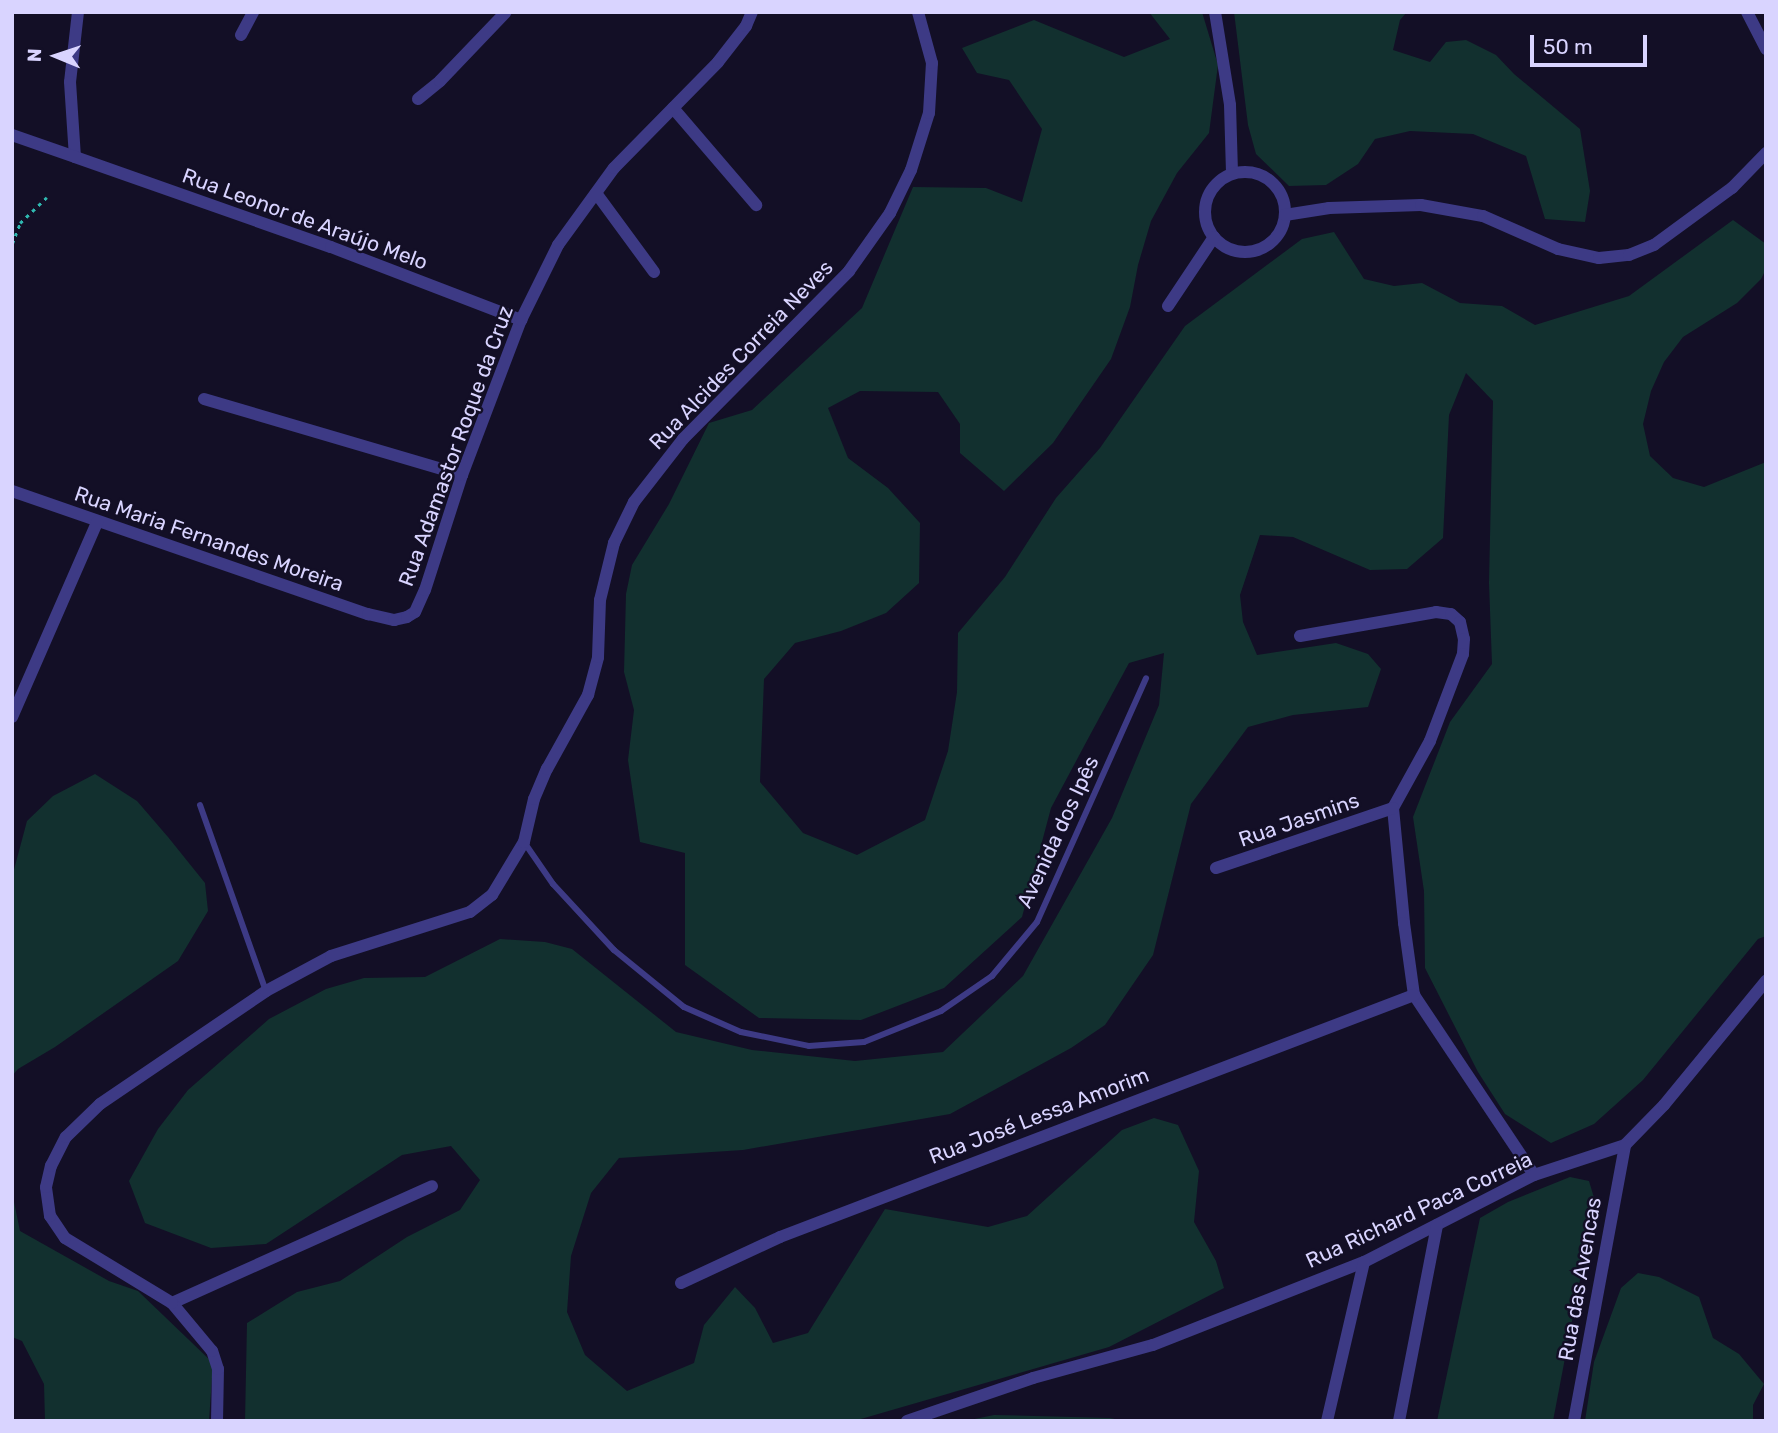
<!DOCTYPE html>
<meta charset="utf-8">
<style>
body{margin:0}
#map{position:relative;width:1778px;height:1433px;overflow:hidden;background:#130f26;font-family:Rubik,sans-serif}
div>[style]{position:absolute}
.green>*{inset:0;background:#12302f}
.path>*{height:2.5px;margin-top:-1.25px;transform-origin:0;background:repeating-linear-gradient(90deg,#2fb8b0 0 3.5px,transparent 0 8.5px)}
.service>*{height:6px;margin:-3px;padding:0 3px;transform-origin:3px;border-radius:3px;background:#3d3a85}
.minor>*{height:12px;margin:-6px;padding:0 6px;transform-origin:6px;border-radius:6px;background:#3d3a85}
.minor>.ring{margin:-6px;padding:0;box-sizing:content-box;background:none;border:12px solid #3d3a85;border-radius:50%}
span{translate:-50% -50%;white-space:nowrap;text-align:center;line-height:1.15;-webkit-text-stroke:5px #130f26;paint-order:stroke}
.street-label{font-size:21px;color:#d9d4ff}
.frame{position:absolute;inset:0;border:14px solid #d9d4ff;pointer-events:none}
.north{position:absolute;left:21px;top:21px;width:70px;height:70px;-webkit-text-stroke:5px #130f26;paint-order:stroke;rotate:272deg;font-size:19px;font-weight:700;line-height:28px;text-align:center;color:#d9d4ff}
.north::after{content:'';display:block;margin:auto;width:24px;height:32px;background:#d9d4ff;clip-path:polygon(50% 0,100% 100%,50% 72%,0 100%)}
.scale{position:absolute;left:1530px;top:35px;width:117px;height:32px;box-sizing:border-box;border:4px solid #d9d4ff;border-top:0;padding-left:9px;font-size:21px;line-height:24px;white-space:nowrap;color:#d9d4ff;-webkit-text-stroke:5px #130f26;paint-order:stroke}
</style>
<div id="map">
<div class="green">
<div style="clip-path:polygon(1149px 12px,1202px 12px,1218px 65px,1209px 133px,1177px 173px,1151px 221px,1138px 265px,1130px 307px,1111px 359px,1053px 443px,1004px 491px,960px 453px,960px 424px,938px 392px,860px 391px,828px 408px,848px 458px,888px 488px,920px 523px,919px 583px,886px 613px,841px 631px,795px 643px,764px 679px,760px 782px,803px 833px,857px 855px,925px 820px,948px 751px,957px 692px,958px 633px,1005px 577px,1056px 498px,1100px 448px,1185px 326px,1302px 239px,1334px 232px,1364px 279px,1394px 286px,1422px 283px,1460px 303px,1502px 306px,1535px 325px,1629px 296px,1733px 220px,1766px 244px,1766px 269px,1761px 279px,1737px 303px,1683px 337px,1664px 362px,1651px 391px,1643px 424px,1650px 456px,1673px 478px,1704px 487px,1766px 462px,1766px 936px,1758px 939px,1643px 1080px,1594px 1124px,1551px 1143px,1505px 1114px,1478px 1072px,1425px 968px,1424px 891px,1413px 817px,1450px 722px,1492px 664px,1489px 583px,1493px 401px,1466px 373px,1449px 415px,1443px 538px,1407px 569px,1370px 570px,1293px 537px,1260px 535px,1240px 595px,1243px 622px,1257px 655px,1336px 643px,1368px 654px,1381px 669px,1368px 707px,1293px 715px,1248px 727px,1191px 804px,1153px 955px,1105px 1025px,1071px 1048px,950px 1114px,743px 1150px,619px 1158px,591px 1193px,571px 1256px,567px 1312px,585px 1355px,627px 1391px,694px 1363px,704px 1325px,735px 1287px,755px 1308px,773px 1343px,808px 1333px,885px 1209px,988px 1227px,1027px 1216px,1122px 1130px,1154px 1118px,1178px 1125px,1199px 1171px,1194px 1222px,1216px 1261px,1224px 1288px,1109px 1347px,854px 1421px,245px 1421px,247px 1323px,297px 1292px,340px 1281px,407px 1237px,460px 1210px,480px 1180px,451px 1146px,402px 1155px,266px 1244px,211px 1248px,145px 1223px,129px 1181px,158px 1129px,188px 1090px,269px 1019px,326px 989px,364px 978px,425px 977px,500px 939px,545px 942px,572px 949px,676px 1032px,752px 1050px,855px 1061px,943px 1052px,1023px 976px,1112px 818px,1159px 705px,1164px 653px,1129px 663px,1090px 735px,1051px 808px,1022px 917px,944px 988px,861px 1020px,759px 1018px,685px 965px,685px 853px,640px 842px,628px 760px,634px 710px,624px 672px,626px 594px,632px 565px,669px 504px,709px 423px,752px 410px,862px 308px,913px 187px,986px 188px,1022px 202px,1042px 129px,1009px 80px,977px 73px,962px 48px,1034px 20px,1124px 57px,1170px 39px)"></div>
<div style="clip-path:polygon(1234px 12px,1407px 12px,1400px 20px,1393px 50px,1430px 62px,1446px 42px,1466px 40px,1496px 55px,1514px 74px,1580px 129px,1590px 191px,1585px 222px,1545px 219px,1526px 156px,1473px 134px,1410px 131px,1375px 139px,1358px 164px,1326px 185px,1289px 186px,1256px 154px,1248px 125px)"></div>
<div style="clip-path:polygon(95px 774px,137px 801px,168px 837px,205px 883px,208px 911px,178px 961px,55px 1047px,18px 1069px,12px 1076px,12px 877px,27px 821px,53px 796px)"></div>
<div style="clip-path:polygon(1570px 1177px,1589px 1181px,1595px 1201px,1553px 1421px,1437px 1421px,1480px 1218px,1508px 1202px)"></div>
<div style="clip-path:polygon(12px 1192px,20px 1231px,109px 1281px,138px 1291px,213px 1363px,209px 1421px,45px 1421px,44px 1384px,22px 1341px,12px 1337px)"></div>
<div style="clip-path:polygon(1638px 1273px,1659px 1277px,1699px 1297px,1713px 1338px,1739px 1354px,1764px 1384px,1753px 1405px,1753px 1421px,1585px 1421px,1594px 1362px,1621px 1288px)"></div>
<div style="clip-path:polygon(994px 1415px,1110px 1418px,1125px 1421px,965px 1421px)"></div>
</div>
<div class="path">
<div style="left:12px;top:244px;width:22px;rotate:-69deg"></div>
<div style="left:20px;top:223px;width:37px;rotate:-44deg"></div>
</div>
<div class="service">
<div style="left:200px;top:805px;width:197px;rotate:70.5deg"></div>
<div style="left:524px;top:842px;width:51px;rotate:55.4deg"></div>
<div style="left:553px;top:884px;width:90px;rotate:47.3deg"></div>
<div style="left:614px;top:950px;width:90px;rotate:39.2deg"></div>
<div style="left:684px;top:1007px;width:62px;rotate:23.7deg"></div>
<div style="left:741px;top:1032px;width:69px;rotate:11.6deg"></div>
<div style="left:809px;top:1046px;width:55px;rotate:-4.2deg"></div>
<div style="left:864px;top:1042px;width:83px;rotate:-21.9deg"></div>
<div style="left:941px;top:1011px;width:62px;rotate:-34.5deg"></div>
<div style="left:992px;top:976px;width:70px;rotate:-50.2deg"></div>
<div style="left:1037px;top:922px;width:267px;rotate:-65.9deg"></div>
</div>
<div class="minor">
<div style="left:78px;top:12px;width:70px;rotate:96.5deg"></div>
<div style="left:70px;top:82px;width:75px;rotate:86.2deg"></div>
<div style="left:75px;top:157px;width:271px;rotate:19.4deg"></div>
<div style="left:331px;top:247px;width:204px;rotate:21deg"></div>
<div style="left:1215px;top:12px;width:94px;rotate:80.8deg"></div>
<div style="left:1230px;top:105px;width:68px;rotate:88.3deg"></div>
<div style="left:1747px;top:12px;width:42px;rotate:62.8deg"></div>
<div style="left:241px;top:35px;width:26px;rotate:-62deg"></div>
<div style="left:418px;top:99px;width:28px;rotate:-39deg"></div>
<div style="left:440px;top:81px;width:95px;rotate:-46.3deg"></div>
<div style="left:673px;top:108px;width:128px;rotate:49.4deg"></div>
<div style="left:12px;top:135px;width:67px;rotate:19.2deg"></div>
<div class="ring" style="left:1205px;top:172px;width:68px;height:68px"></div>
<div style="left:596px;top:193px;width:98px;rotate:53.7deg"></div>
<div style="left:1285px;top:215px;width:45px;rotate:-9deg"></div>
<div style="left:1329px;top:208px;width:92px;rotate:-1.9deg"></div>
<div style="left:1421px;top:205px;width:63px;rotate:10.1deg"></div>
<div style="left:1483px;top:216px;width:82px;rotate:23.7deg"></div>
<div style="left:1558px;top:249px;width:42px;rotate:12.4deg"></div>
<div style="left:1599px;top:258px;width:30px;rotate:-6deg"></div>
<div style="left:1629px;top:255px;width:27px;rotate:-22deg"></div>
<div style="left:1654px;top:245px;width:97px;rotate:-36.2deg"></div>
<div style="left:1732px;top:188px;width:49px;rotate:-45.8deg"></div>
<div style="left:1168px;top:306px;width:83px;rotate:-56.3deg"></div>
<div style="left:204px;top:399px;width:269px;rotate:16.4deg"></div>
<div style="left:12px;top:491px;width:377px;rotate:19.1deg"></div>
<div style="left:368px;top:614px;width:27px;rotate:13deg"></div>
<div style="left:394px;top:620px;width:13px;rotate:-13deg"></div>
<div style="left:407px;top:617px;width:9px;rotate:-32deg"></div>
<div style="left:415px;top:612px;width:24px;rotate:-66deg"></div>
<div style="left:425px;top:590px;width:121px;rotate:-72.2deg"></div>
<div style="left:462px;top:475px;width:166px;rotate:-69.2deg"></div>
<div style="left:521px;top:320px;width:84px;rotate:-63.7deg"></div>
<div style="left:558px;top:245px;width:95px;rotate:-54deg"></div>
<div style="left:614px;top:168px;width:148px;rotate:-45.5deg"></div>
<div style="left:718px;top:62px;width:46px;rotate:-52.1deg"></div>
<div style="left:746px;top:26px;width:15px;rotate:-67deg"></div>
<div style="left:1300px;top:636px;width:138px;rotate:-10deg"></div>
<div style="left:1436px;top:612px;width:15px;rotate:8deg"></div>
<div style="left:1451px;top:614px;width:12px;rotate:42deg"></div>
<div style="left:1460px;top:622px;width:17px;rotate:77deg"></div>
<div style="left:1464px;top:639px;width:15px;rotate:94deg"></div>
<div style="left:1463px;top:654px;width:93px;rotate:110.8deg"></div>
<div style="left:1430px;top:741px;width:77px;rotate:118.9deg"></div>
<div style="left:1393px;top:808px;width:116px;rotate:84.5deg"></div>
<div style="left:1404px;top:923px;width:73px;rotate:82.1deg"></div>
<div style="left:1414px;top:995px;width:216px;rotate:56.3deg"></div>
<div style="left:12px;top:717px;width:213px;rotate:-66.4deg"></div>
<div style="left:1216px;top:868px;width:187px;rotate:-18.7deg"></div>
<div style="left:681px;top:1283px;width:109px;rotate:-24.9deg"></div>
<div style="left:780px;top:1237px;width:679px;rotate:-20.89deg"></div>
<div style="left:172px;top:1303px;width:285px;rotate:-24.2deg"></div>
<div style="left:217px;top:1421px;width:52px;rotate:-88.9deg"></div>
<div style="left:218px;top:1369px;width:19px;rotate:-108deg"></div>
<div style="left:212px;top:1351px;width:62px;rotate:-129.8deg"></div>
<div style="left:172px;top:1303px;width:125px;rotate:-148.7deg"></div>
<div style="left:65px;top:1238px;width:27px;rotate:-124deg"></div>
<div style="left:50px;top:1216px;width:29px;rotate:-98deg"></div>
<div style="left:46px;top:1187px;width:22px;rotate:-77deg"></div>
<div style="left:51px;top:1166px;width:33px;rotate:-63deg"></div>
<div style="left:66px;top:1137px;width:47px;rotate:-44.1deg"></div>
<div style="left:100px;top:1104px;width:201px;rotate:-34.2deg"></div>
<div style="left:266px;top:991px;width:74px;rotate:-28.3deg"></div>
<div style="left:331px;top:956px;width:146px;rotate:-17.6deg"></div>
<div style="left:470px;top:912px;width:28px;rotate:-38deg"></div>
<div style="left:492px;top:895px;width:62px;rotate:-58.9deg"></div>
<div style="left:524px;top:842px;width:44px;rotate:-76.9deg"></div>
<div style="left:534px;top:799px;width:33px;rotate:-67deg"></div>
<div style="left:547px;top:769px;width:85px;rotate:-61deg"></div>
<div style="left:588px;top:695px;width:39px;rotate:-75deg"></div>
<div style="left:598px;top:657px;width:57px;rotate:-88deg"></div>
<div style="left:600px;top:600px;width:59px;rotate:-76.2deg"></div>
<div style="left:614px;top:543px;width:46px;rotate:-64deg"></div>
<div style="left:634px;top:502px;width:80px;rotate:-52.1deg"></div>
<div style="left:683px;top:439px;width:236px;rotate:-45.3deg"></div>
<div style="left:849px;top:271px;width:71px;rotate:-54.7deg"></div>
<div style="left:890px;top:213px;width:48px;rotate:-64deg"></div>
<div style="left:911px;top:170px;width:60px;rotate:-72.5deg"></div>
<div style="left:929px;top:113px;width:50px;rotate:-86.6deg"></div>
<div style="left:932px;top:63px;width:53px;rotate:-105.4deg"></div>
<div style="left:907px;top:1421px;width:133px;rotate:-18.8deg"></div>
<div style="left:1033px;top:1378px;width:124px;rotate:-15.4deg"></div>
<div style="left:1153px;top:1345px;width:227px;rotate:-21.5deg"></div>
<div style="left:1364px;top:1262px;width:191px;rotate:-27.1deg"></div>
<div style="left:1534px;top:1175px;width:96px;rotate:-18.2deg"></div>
<div style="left:1625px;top:1145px;width:56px;rotate:-45.7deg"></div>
<div style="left:1664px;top:1105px;width:161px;rotate:-50.6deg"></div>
<div style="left:1327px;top:1421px;width:163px;rotate:-76.9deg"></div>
<div style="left:1399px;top:1421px;width:200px;rotate:-79deg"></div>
<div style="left:1574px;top:1421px;width:281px;rotate:-79.5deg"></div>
</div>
<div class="street-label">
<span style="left:305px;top:219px;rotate:20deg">Rua Leonor de Araújo Melo</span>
<span style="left:741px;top:355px;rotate:-46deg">Rua Alcides Correia Neves</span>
<span style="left:456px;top:446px;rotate:-70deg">Rua Adamastor Roque da Cruz</span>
<span style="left:209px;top:539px;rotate:19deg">Rua Maria Fernandes Moreira</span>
<span style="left:1299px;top:820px;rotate:-19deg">Rua Jasmins</span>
<span style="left:1058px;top:832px;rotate:-65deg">Avenida dos Ipês</span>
<span style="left:1039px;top:1116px;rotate:-21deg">Rua José Lessa Amorim</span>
<span style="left:1419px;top:1210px;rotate:-25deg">Rua Richard Paca Correia</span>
<span style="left:1580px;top:1279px;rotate:-80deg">Rua das Avencas</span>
</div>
<div class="frame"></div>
<div class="north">N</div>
<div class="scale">50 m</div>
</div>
